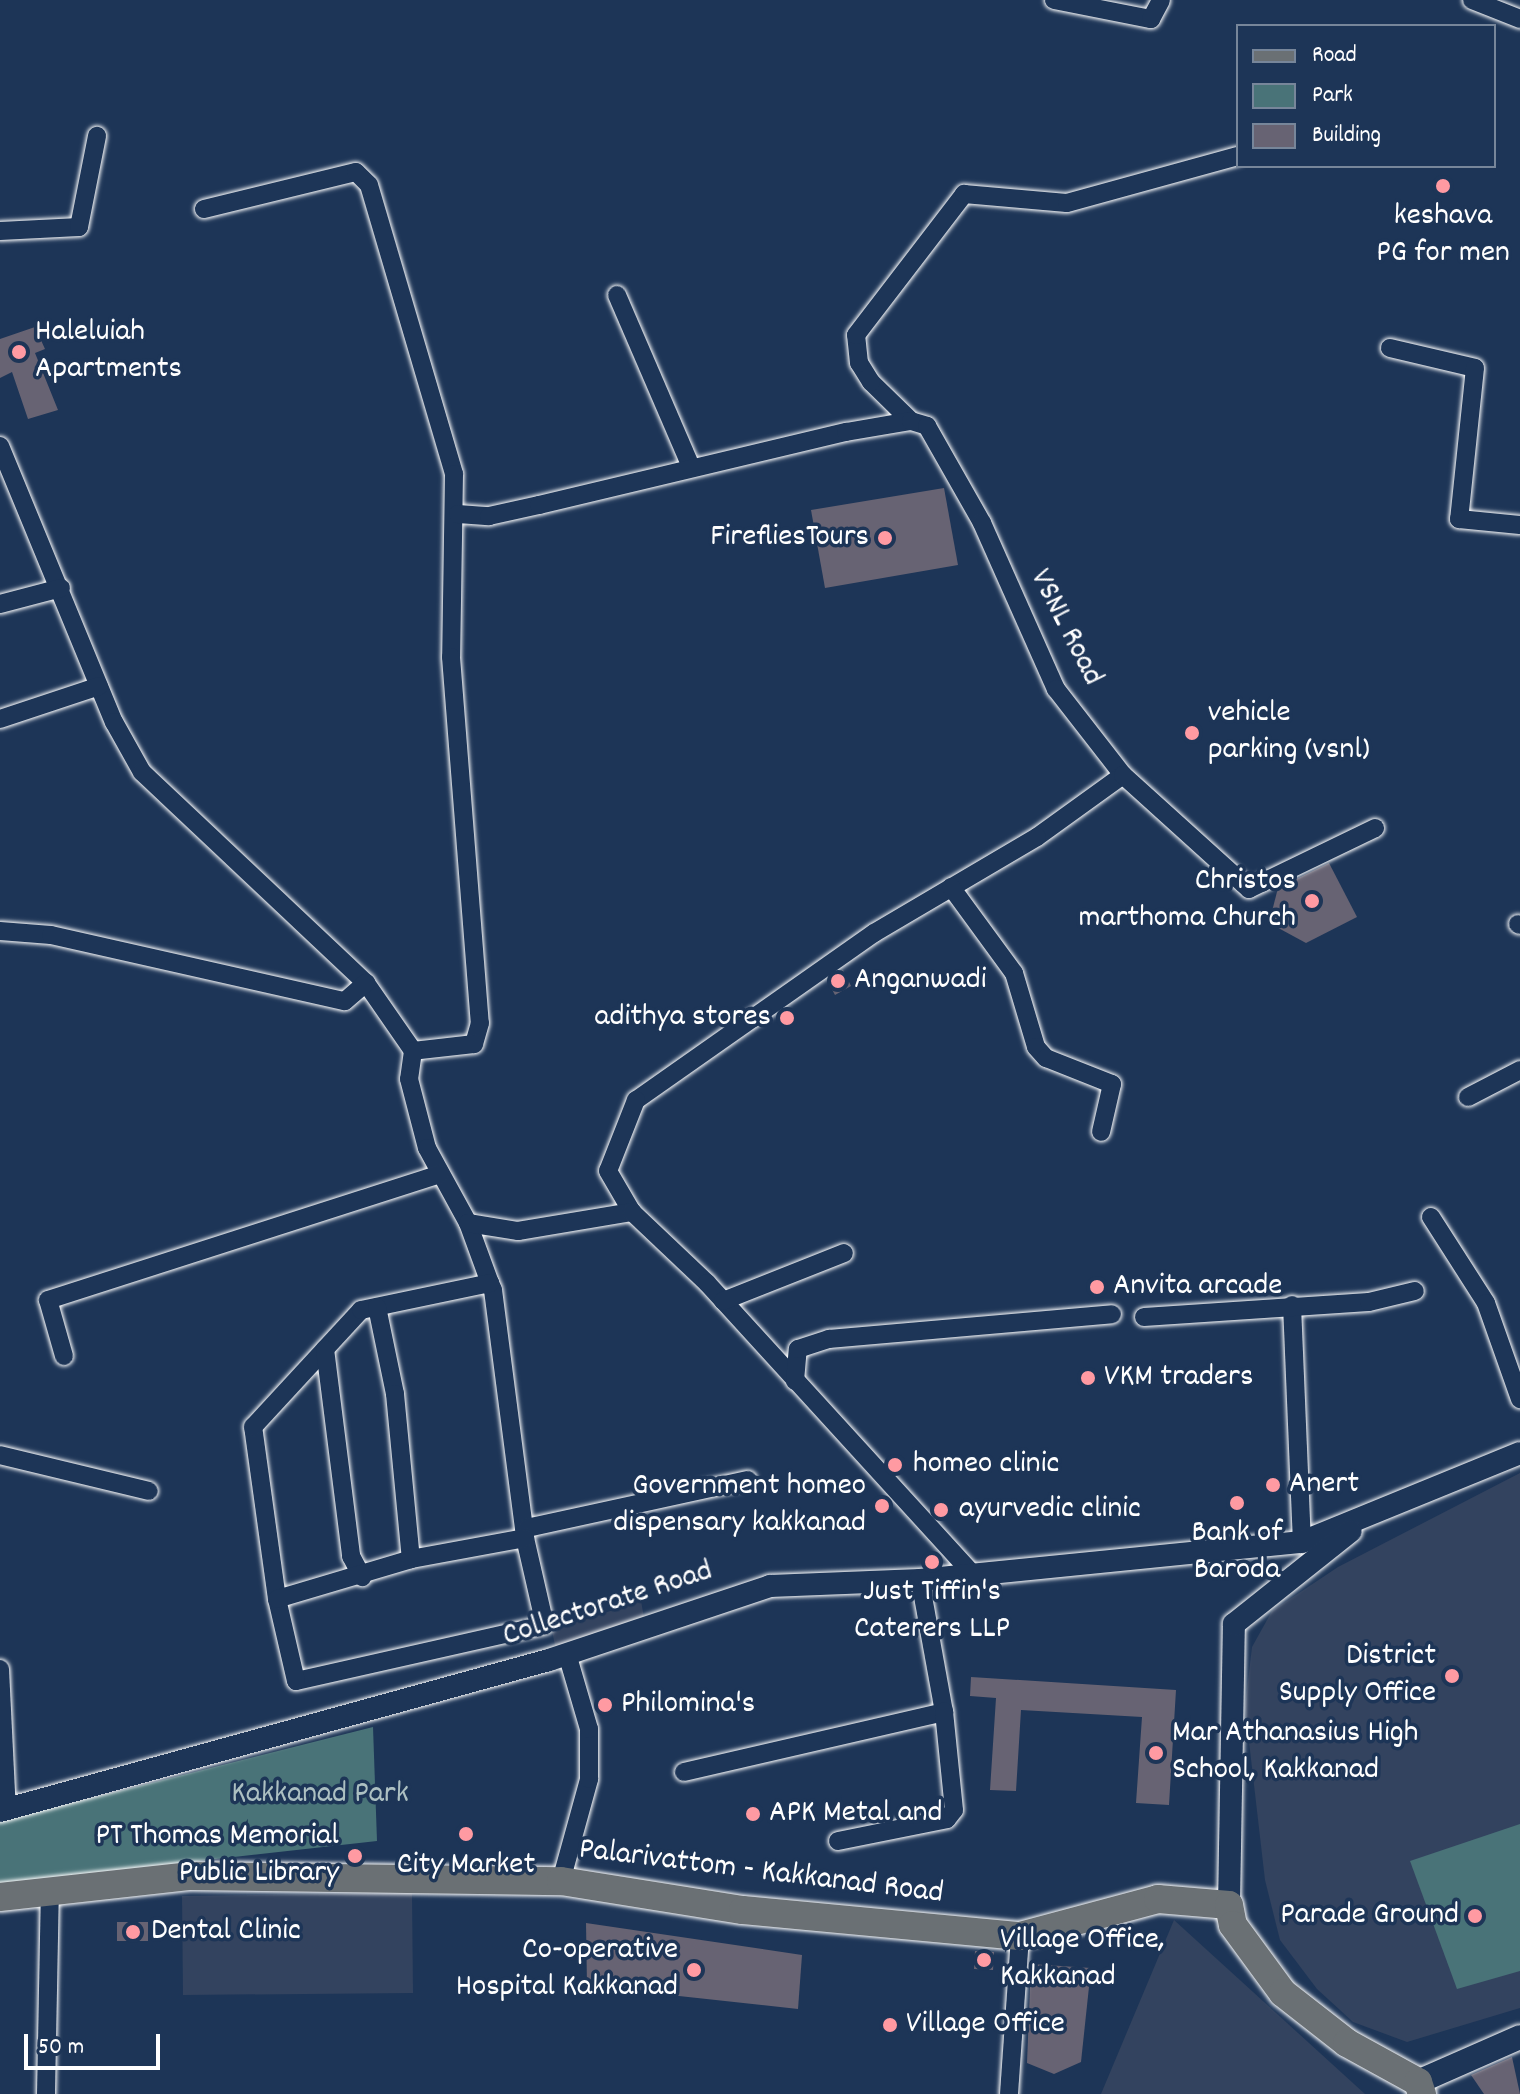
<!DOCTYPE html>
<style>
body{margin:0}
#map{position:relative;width:1520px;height:2094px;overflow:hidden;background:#1d3557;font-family:Dekko,sans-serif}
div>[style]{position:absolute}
.built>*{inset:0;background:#33435f}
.green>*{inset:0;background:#497378}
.building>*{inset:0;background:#676373}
.roads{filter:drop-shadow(0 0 2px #fff) drop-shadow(0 0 2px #fff)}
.minor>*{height:18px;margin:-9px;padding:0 9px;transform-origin:9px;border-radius:9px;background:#1d3557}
.tertiary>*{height:22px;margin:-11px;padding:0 11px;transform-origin:11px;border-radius:11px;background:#1d3557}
.secondary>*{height:24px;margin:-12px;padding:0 12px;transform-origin:12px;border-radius:12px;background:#1d3557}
.primary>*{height:28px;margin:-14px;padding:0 14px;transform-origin:14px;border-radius:14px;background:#6a7074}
.dots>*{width:22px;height:22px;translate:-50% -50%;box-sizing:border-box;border:4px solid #1d3557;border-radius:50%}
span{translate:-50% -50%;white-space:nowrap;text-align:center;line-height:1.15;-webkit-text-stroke:7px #1d3557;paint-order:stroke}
.poi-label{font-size:32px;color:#fff}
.left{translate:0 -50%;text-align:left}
.right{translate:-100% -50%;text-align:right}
.street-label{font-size:32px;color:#fff}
.park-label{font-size:32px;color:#adc0c2}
.legend{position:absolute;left:1236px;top:24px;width:260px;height:144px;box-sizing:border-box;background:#1d3557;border:2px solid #77869a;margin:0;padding:10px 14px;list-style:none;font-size:24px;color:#fff}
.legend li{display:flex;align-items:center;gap:16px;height:40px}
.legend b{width:40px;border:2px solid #77869a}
.scale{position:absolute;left:24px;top:2034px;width:136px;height:36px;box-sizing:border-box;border:4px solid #fff;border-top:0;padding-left:10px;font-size:24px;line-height:28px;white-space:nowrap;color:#fff;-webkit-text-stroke:6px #1d3557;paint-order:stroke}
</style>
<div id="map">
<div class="built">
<div style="clip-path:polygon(1520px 1473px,1520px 2008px,1407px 2042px,1353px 2022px,1317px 1989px,1280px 1940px,1265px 1880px,1245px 1707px,1252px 1647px,1272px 1611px,1338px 1567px)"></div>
<div style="clip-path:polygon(641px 1601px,645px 1623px,556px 1651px,552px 1630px)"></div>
<div style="clip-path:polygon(412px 1893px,413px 1993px,183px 1995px,182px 1896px)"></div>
<div style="clip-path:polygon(1174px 1920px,1365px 2094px,1101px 2094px)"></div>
</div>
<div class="green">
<div style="clip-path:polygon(373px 1727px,377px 1841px,0 1883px,0 1821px)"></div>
<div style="clip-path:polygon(1520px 1824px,1520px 1971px,1457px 1989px,1410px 1861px)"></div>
</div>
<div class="building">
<div style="clip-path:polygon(35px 327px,45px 349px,35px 353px,58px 410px,28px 419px,12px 372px,0 378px,0 339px)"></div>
<div style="clip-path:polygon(944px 488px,958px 565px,825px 588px,811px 510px)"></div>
<div style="clip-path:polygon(1329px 863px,1357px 917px,1306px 943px,1269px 923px,1278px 888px)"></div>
<div style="clip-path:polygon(843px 970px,851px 986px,835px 995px,827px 980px)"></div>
<div style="clip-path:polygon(971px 1677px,1176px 1690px,1169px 1805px,1136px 1803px,1142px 1717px,1021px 1710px,1016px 1791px,990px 1790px,996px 1698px,970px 1696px)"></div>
<div style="clip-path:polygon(117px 1922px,148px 1922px,148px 1941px,117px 1941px)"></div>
<div style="clip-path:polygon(586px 1923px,802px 1955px,798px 2009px,587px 1986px)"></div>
<div style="clip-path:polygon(975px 1951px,994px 1952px,993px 1970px,974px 1969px)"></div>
<div style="clip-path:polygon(1031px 1964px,1091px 1968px,1081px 2062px,1054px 2074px,1027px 2063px)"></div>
<div style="clip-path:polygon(1512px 2057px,1520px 2094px,1484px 2094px,1471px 2075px)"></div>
</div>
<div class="roads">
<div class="minor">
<div style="left:1054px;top:0;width:99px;rotate:11.1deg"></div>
<div style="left:1151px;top:19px;width:21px;rotate:-62deg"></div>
<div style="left:1472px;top:0;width:52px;rotate:21.6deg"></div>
<div style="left:204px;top:209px;width:156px;rotate:-13.7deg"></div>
<div style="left:356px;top:172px;width:18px;rotate:45deg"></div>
<div style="left:369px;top:185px;width:301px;rotate:73.6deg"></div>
<div style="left:454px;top:474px;width:183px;rotate:90.9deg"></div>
<div style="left:451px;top:657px;width:367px;rotate:85.5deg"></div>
<div style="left:480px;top:1023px;width:22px;rotate:106deg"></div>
<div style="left:474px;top:1044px;width:61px;rotate:173.5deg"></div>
<div style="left:0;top:231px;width:79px;rotate:-2.9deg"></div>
<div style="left:79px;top:227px;width:93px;rotate:-78.8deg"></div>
<div style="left:617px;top:295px;width:187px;rotate:66.7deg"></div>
<div style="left:1390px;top:348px;width:87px;rotate:13.2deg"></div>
<div style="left:1475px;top:368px;width:152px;rotate:96deg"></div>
<div style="left:1459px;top:519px;width:61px;rotate:5.6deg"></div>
<div style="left:911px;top:421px;width:56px;rotate:-135.7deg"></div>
<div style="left:871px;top:382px;width:22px;rotate:-122deg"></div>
<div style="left:859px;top:363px;width:28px;rotate:-96deg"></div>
<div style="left:856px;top:335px;width:178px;rotate:-52.5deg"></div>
<div style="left:964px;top:194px;width:103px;rotate:5deg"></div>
<div style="left:1067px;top:203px;width:177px;rotate:-15.4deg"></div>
<div style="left:0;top:446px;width:299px;rotate:67.6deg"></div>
<div style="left:114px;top:722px;width:57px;rotate:60.8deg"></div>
<div style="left:142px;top:772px;width:308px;rotate:43.3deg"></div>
<div style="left:366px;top:983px;width:83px;rotate:55.3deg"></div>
<div style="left:413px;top:1051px;width:28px;rotate:98deg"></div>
<div style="left:409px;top:1079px;width:71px;rotate:75.4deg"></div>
<div style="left:427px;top:1148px;width:85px;rotate:61.3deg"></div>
<div style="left:468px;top:1223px;width:64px;rotate:69.9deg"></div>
<div style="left:490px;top:1283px;width:8px;rotate:67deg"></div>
<div style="left:493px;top:1290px;width:250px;rotate:82.6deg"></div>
<div style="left:525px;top:1538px;width:89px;rotate:77.1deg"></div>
<div style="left:545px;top:1625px;width:255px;rotate:167.3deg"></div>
<div style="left:296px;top:1681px;width:84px;rotate:-103deg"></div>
<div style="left:277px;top:1599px;width:174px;rotate:-97.9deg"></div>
<div style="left:253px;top:1427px;width:159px;rotate:-47.3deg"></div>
<div style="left:361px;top:1310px;width:132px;rotate:-11.8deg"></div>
<div style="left:458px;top:514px;width:31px;rotate:4deg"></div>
<div style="left:489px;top:516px;width:51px;rotate:-12.4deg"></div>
<div style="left:539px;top:505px;width:316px;rotate:-13.4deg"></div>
<div style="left:846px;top:432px;width:66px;rotate:-9.6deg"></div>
<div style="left:911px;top:421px;width:17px;rotate:17deg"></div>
<div style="left:927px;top:426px;width:112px;rotate:60.4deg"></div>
<div style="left:982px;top:523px;width:182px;rotate:66deg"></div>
<div style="left:1056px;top:689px;width:109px;rotate:52.1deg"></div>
<div style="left:1123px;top:775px;width:106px;rotate:144.2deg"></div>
<div style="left:1037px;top:837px;width:189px;rotate:149.5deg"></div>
<div style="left:874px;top:933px;width:291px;rotate:144.9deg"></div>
<div style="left:636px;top:1100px;width:76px;rotate:111.5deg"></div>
<div style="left:608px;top:1171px;width:48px;rotate:59.7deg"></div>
<div style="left:0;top:604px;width:63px;rotate:-14.7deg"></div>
<div style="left:0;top:719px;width:104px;rotate:-18.4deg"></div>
<div style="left:1123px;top:775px;width:170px;rotate:42.1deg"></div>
<div style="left:1249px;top:889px;width:140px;rotate:-25.8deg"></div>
<div style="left:951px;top:887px;width:107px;rotate:53.8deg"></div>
<div style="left:1014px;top:973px;width:77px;rotate:73.4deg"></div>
<div style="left:1036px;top:1047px;width:15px;rotate:48deg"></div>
<div style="left:1046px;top:1058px;width:71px;rotate:21.5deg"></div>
<div style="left:1112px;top:1084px;width:49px;rotate:102.9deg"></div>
<div style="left:1518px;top:924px;width:2px;rotate:27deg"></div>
<div style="left:0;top:931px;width:51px;rotate:4.5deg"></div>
<div style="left:51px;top:935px;width:301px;rotate:12.7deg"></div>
<div style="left:345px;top:1001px;width:28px;rotate:-41deg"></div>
<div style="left:1468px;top:1097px;width:59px;rotate:-27.4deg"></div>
<div style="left:1431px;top:1217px;width:102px;rotate:57.4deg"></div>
<div style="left:1486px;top:1303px;width:102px;rotate:70.5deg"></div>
<div style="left:468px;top:1223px;width:51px;rotate:9.1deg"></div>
<div style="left:518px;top:1231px;width:116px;rotate:-9.5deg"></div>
<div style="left:632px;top:1212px;width:103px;rotate:43.4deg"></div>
<div style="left:707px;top:1283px;width:394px;rotate:47.6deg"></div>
<div style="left:723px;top:1301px;width:130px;rotate:-21.6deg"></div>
<div style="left:1292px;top:1305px;width:237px;rotate:87.6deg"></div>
<div style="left:377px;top:1307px;width:89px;rotate:78.3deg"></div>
<div style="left:395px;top:1394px;width:166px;rotate:84.5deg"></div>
<div style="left:1144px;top:1317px;width:225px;rotate:-3.8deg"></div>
<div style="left:1369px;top:1302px;width:47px;rotate:-13.4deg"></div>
<div style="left:325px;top:1349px;width:209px;rotate:82.8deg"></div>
<div style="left:351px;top:1556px;width:24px;rotate:62deg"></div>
<div style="left:64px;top:1356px;width:58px;rotate:-105.9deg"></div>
<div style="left:48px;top:1300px;width:412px;rotate:-17.8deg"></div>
<div style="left:795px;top:1381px;width:32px;rotate:-85deg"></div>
<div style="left:798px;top:1349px;width:33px;rotate:-18deg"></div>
<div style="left:829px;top:1339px;width:284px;rotate:-5deg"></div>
<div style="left:0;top:1455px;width:153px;rotate:13.6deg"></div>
<div style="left:527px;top:1528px;width:226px;rotate:-12.3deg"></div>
<div style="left:277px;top:1599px;width:140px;rotate:-16.6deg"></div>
<div style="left:411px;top:1559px;width:116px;rotate:-10.4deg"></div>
<div style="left:0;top:1669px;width:141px;rotate:87.2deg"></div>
<div style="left:684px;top:1772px;width:267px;rotate:-13deg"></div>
<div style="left:944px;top:1712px;width:134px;rotate:-100.3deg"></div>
<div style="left:838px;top:1841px;width:111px;rotate:-11.4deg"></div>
<div style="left:947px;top:1819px;width:11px;rotate:-52deg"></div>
<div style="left:954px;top:1810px;width:99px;rotate:-95.8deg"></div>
<div style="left:561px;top:1881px;width:106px;rotate:-74.6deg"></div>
<div style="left:589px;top:1779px;width:50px;rotate:-90deg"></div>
<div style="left:589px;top:1729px;width:78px;rotate:-106.3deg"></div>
<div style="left:46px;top:2094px;width:206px;rotate:-88.9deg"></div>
<div style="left:1009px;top:2094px;width:158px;rotate:-86deg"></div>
</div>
<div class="tertiary">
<div style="left:0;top:1811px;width:569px;rotate:-15.38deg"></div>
<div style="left:549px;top:1660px;width:233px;rotate:-18.5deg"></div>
<div style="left:770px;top:1586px;width:150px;rotate:-2.3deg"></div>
<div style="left:920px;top:1580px;width:384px;rotate:-5.7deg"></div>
<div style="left:1302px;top:1542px;width:235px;rotate:-22.2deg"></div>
<div style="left:1229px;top:1905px;width:281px;rotate:-89deg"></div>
<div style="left:1234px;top:1624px;width:149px;rotate:-38.5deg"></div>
</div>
<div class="secondary">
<div style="left:1418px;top:2082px;width:111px;rotate:-23.8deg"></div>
</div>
<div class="primary">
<div style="left:0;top:1897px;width:192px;rotate:-6.3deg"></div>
<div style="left:191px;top:1876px;width:370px;rotate:0.8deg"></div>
<div style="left:561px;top:1881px;width:184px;rotate:9.1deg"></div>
<div style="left:743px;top:1910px;width:278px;rotate:5.4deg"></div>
<div style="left:1020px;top:1936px;width:143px;rotate:-15deg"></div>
<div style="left:1158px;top:1899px;width:71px;rotate:4.8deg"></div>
<div style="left:1229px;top:1905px;width:20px;rotate:79deg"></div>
<div style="left:1233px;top:1925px;width:84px;rotate:53.7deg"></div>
<div style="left:1283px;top:1993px;width:81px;rotate:38deg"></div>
<div style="left:1347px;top:2043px;width:81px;rotate:28.8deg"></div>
<div style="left:1418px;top:2082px;width:13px;rotate:72deg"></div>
</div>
</div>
<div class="dots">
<div style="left:1443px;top:186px;background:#ff9aa2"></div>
<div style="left:19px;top:352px;background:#ff9aa2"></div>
<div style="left:885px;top:538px;background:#ff9aa2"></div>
<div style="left:1192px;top:733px;background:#ff9aa2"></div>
<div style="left:1312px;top:901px;background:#ff9aa2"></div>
<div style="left:838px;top:981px;background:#ff9aa2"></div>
<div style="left:787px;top:1018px;background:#ff9aa2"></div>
<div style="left:1097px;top:1287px;background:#ff9aa2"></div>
<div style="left:1088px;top:1378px;background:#ff9aa2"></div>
<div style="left:895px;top:1465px;background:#ff9aa2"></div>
<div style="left:1273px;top:1485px;background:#ff9aa2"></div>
<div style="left:1237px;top:1503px;background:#ff9aa2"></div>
<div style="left:882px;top:1506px;background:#ff9aa2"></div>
<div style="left:941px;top:1510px;background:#ff9aa2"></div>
<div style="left:932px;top:1562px;background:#ff9aa2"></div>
<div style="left:1452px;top:1676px;background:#ff9aa2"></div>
<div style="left:605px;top:1705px;background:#ff9aa2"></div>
<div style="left:1156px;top:1753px;background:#ff9aa2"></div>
<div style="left:753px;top:1814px;background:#ff9aa2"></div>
<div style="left:466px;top:1834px;background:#ff9aa2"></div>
<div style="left:355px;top:1856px;background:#ff9aa2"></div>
<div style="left:1475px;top:1916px;background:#ff9aa2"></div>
<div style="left:133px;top:1932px;background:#ff9aa2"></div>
<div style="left:984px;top:1960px;background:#ff9aa2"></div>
<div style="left:694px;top:1970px;background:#ff9aa2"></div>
<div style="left:890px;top:2025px;background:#ff9aa2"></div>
</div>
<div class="poi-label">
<span style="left:1443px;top:236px">keshava<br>PG for men</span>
<span class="left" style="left:35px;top:352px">Haleluiah<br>Apartments</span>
<span class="right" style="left:869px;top:538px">FirefliesTours</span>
<span class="left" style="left:1208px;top:733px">vehicle<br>parking (vsnl)</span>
<span class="right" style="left:1296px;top:901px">Christos<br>marthoma Church</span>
<span class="left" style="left:854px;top:981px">Anganwadi</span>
<span class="right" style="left:771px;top:1018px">adithya stores</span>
<span class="left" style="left:1113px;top:1287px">Anvita arcade</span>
<span class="left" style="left:1104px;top:1378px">VKM traders</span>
<span class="left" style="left:913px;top:1465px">homeo clinic</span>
<span class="left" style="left:1289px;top:1485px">Anert</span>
<span class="right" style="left:866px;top:1506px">Government homeo<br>dispensary kakkanad</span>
<span class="left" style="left:959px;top:1510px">ayurvedic clinic</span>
<span style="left:1237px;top:1553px">Bank of<br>Baroda</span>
<span style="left:932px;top:1612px">Just Tiffin's<br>Caterers LLP</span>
<span class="right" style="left:1436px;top:1676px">District<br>Supply Office</span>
<span class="left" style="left:621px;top:1705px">Philomina's</span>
<span class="left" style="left:1172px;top:1753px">Mar Athanasius High<br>School, Kakkanad</span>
<span class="left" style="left:769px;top:1814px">APK Metal and</span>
<span class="right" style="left:339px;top:1856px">PT Thomas Memorial<br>Public Library</span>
<span style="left:466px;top:1866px">City Market</span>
<span class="right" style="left:1459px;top:1916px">Parade Ground</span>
<span class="left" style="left:151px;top:1932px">Dental Clinic</span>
<span class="left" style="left:1000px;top:1960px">Village Office,<br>Kakkanad</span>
<span class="right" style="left:678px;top:1970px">Co-operative<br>Hospital Kakkanad</span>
<span class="left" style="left:906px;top:2025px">Village Office</span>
</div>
<div class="street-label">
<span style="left:1065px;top:628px;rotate:63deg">VSNL Road</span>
<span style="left:608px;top:1605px;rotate:-18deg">Collectorate Road</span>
<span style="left:761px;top:1873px;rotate:7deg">Palarivattom - Kakkanad Road</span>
</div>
<div class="park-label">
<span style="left:320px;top:1795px">Kakkanad Park</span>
</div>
<ul class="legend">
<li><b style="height:10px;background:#6a7074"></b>Road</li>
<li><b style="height:22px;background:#497378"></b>Park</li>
<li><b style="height:22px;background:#676373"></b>Building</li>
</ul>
<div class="scale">50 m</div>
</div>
